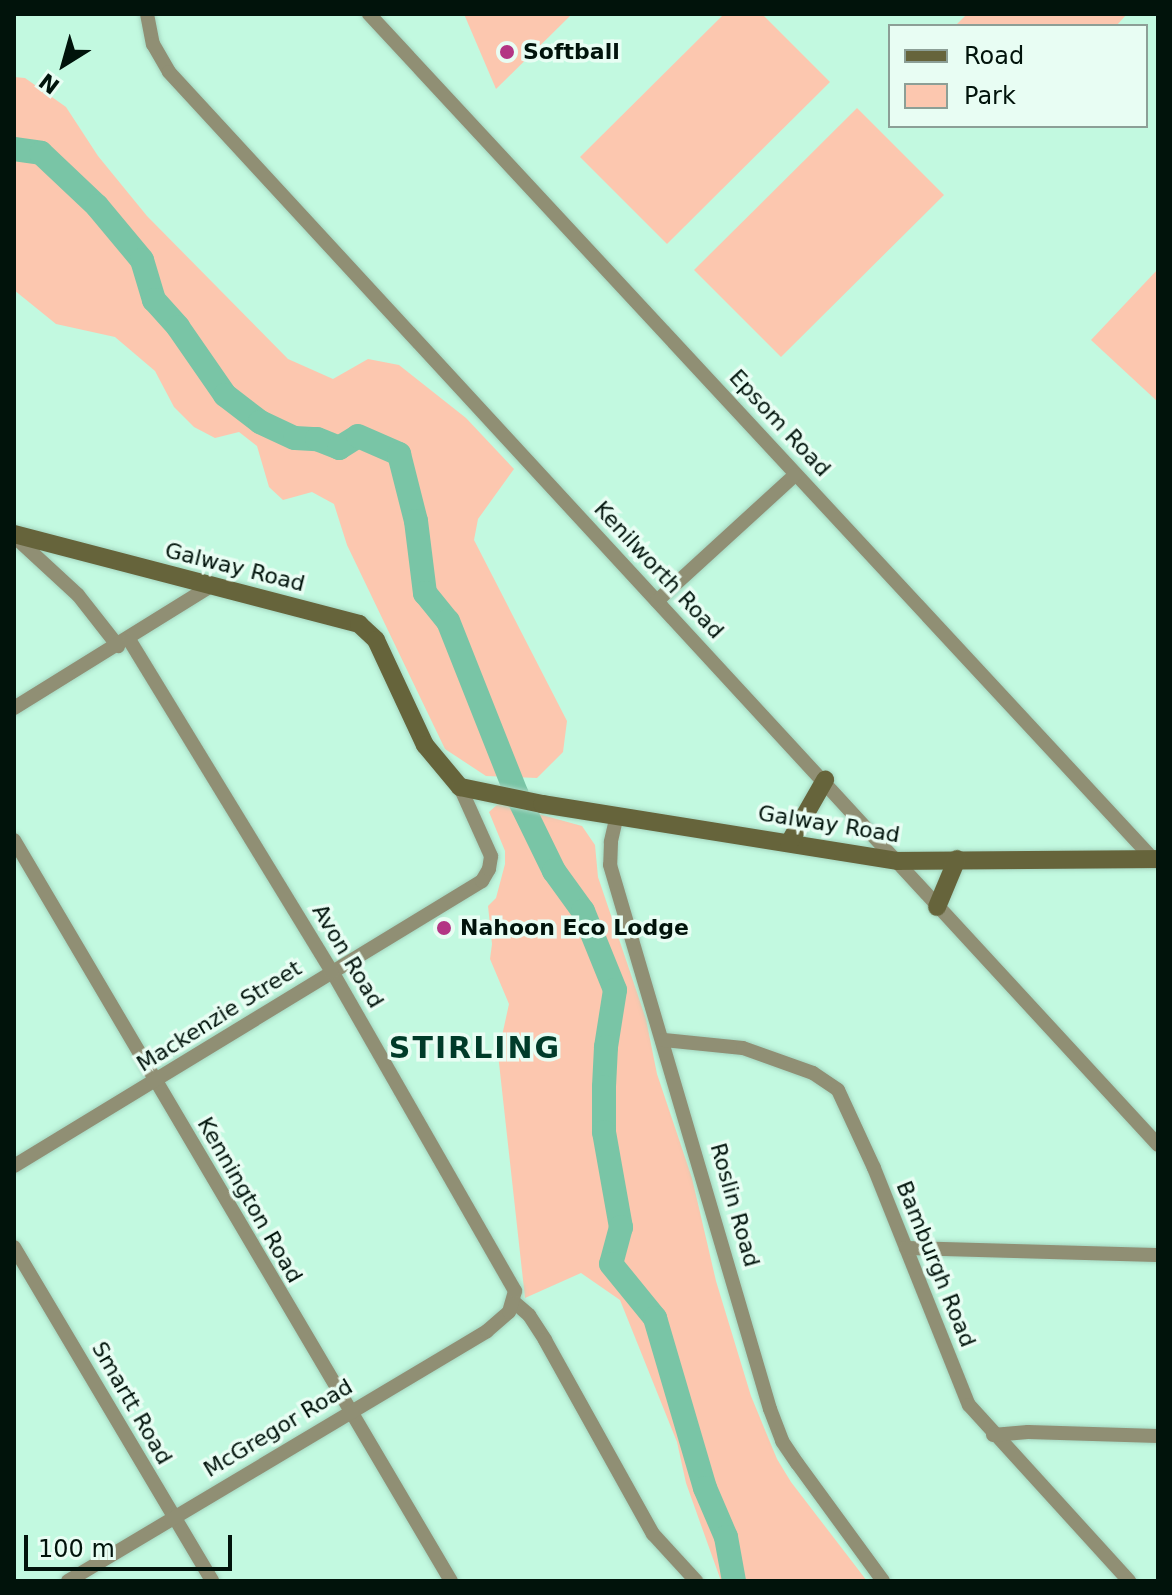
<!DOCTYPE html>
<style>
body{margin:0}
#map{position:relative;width:1172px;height:1595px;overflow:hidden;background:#c2f9e0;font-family:"DejaVu Sans",sans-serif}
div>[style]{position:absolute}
.green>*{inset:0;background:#fcc7af}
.river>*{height:24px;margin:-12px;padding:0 12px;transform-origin:12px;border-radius:12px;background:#79c5a6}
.roads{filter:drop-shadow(0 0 2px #a3d4be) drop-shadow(0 0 2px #a3d4be)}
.street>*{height:14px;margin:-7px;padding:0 7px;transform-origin:7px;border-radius:7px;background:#908f74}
.secondary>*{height:18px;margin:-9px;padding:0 9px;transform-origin:9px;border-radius:9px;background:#66643b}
.dots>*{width:22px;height:22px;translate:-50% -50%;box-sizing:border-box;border:4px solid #e8fdf3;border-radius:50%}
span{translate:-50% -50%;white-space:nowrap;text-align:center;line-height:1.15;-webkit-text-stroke:7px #e8fdf3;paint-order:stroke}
.poi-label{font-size:22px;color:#01130b;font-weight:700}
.left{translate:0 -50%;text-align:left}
.street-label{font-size:22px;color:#01130b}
.district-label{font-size:30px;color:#003b29;font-weight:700;letter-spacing:2px}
.frame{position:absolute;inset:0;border:16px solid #01130b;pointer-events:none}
.legend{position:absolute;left:888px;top:24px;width:260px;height:104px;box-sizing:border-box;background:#e8fdf3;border:2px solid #8c9f96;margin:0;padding:10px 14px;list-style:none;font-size:24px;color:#01130b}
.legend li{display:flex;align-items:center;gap:16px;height:40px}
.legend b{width:40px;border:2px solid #8c9f96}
.north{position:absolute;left:24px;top:24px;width:80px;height:80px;-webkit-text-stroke:6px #e8fdf3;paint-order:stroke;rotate:217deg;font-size:22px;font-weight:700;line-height:32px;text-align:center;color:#01130b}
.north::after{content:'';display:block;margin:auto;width:28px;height:36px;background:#01130b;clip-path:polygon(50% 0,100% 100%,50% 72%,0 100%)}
.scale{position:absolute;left:24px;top:1535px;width:208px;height:36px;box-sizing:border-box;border:4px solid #01130b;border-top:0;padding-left:10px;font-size:24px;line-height:28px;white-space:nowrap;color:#01130b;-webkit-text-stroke:6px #e8fdf3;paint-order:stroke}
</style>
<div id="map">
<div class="green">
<div style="clip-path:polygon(464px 14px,572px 14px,496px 89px)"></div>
<div style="clip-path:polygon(724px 14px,762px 14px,830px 82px,667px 244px,580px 157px)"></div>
<div style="clip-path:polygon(967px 14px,1127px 14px,1116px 26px,955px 26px)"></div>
<div style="clip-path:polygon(14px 77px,25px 78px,66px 107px,98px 156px,147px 216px,288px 359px,333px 379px,368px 359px,399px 365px,466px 418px,514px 469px,478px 519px,474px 540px,567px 721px,563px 752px,537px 778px,486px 776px,445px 749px,347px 545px,334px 504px,312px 492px,283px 500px,269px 487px,257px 446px,239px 432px,215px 438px,194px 427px,174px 407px,155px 371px,115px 337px,56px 324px,14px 290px)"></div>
<div style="clip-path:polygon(857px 108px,944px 195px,781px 357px,694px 270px)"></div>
<div style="clip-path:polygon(1158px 269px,1158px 402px,1091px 340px)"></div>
<div style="clip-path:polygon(499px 803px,582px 826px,595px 845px,598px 877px,646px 1019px,657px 1074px,692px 1178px,716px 1281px,751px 1396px,777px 1459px,791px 1482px,867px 1581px,721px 1581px,686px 1483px,677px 1442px,620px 1300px,581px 1273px,525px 1298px,498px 1054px,509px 1004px,490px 959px,492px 944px,488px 906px,496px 898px,505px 864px,505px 851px,489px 812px)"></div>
</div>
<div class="river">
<div style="left:14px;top:149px;width:27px;rotate:8deg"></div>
<div style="left:41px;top:153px;width:77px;rotate:43.4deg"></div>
<div style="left:97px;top:206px;width:70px;rotate:50.2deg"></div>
<div style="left:142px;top:260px;width:42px;rotate:73.3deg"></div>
<div style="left:154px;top:300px;width:36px;rotate:48deg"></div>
<div style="left:178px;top:327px;width:83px;rotate:55.3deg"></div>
<div style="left:225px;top:395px;width:44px;rotate:37.6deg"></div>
<div style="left:260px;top:422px;width:38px;rotate:25deg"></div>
<div style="left:295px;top:438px;width:22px;rotate:3deg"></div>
<div style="left:317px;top:439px;width:24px;rotate:22deg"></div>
<div style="left:339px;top:448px;width:22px;rotate:-32deg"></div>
<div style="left:358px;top:436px;width:45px;rotate:23.7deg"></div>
<div style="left:399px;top:454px;width:69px;rotate:75.8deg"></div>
<div style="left:416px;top:521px;width:73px;rotate:82.9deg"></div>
<div style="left:425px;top:593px;width:36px;rotate:51deg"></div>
<div style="left:448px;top:621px;width:185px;rotate:68.4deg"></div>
<div style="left:516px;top:793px;width:87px;rotate:64deg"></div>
<div style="left:554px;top:871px;width:49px;rotate:54.1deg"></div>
<div style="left:583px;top:911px;width:85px;rotate:67.9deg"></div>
<div style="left:615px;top:990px;width:58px;rotate:99deg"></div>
<div style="left:606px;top:1047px;width:40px;rotate:92.9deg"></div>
<div style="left:604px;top:1087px;width:45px;rotate:90deg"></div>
<div style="left:604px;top:1132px;width:97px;rotate:79.9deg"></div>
<div style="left:621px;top:1227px;width:38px;rotate:105deg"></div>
<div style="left:611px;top:1264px;width:70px;rotate:50.8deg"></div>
<div style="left:655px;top:1318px;width:177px;rotate:73.6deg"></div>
<div style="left:705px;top:1488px;width:53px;rotate:66.8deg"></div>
<div style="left:726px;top:1537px;width:45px;rotate:79.7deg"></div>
</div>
<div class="roads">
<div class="street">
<div style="left:147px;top:14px;width:31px;rotate:79deg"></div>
<div style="left:153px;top:44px;width:32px;rotate:60deg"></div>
<div style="left:169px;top:72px;width:1459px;rotate:47.33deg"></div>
<div style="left:369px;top:14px;width:1153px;rotate:47.14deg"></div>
<div style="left:14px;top:536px;width:87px;rotate:42.7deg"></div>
<div style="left:78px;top:595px;width:65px;rotate:51.9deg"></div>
<div style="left:657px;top:601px;width:187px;rotate:-42.4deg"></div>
<div style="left:14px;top:708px;width:232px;rotate:-31.8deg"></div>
<div style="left:617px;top:815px;width:28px;rotate:103deg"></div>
<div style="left:611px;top:842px;width:23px;rotate:92deg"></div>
<div style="left:610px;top:865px;width:567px;rotate:73.61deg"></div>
<div style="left:770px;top:1409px;width:34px;rotate:69deg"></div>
<div style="left:782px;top:1441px;width:27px;rotate:56deg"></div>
<div style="left:797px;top:1463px;width:146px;rotate:53.9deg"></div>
<div style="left:14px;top:840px;width:860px;rotate:59.47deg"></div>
<div style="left:664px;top:1040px;width:79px;rotate:5.8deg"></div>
<div style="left:743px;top:1048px;width:74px;rotate:19.7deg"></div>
<div style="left:813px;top:1073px;width:30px;rotate:34deg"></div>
<div style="left:838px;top:1090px;width:86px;rotate:65.2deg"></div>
<div style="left:874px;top:1168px;width:255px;rotate:68.2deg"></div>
<div style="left:969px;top:1405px;width:238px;rotate:47.7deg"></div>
<div style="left:14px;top:1166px;width:548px;rotate:-31.34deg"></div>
<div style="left:482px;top:881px;width:14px;rotate:-60deg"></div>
<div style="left:489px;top:869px;width:13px;rotate:-81deg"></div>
<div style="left:491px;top:856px;width:76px;rotate:-114.2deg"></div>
<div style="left:14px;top:1247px;width:388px;rotate:59.3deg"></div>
<div style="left:906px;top:1248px;width:252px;rotate:1.6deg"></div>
<div style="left:514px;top:1302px;width:20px;rotate:41deg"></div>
<div style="left:529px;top:1315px;width:30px;rotate:57deg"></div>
<div style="left:545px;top:1340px;width:222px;rotate:60.9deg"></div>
<div style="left:653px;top:1534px;width:64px;rotate:47.5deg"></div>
<div style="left:993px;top:1435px;width:35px;rotate:-5deg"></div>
<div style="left:1028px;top:1432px;width:130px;rotate:1.8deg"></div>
<div style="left:68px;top:1581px;width:488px;rotate:-30.8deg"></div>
<div style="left:487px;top:1331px;width:29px;rotate:-41deg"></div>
<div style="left:509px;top:1312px;width:22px;rotate:-74deg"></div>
<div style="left:515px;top:1291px;width:368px;rotate:-119.8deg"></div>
<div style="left:332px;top:972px;width:389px;rotate:-121.4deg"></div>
</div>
<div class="secondary">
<div style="left:14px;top:534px;width:357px;rotate:14.6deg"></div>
<div style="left:359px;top:624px;width:23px;rotate:43deg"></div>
<div style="left:376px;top:640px;width:116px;rotate:65deg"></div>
<div style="left:425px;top:745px;width:55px;rotate:50.2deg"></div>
<div style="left:460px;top:787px;width:84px;rotate:11.7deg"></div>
<div style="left:542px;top:804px;width:361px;rotate:9.1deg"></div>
<div style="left:898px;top:861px;width:260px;rotate:-0.4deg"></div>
<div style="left:789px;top:843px;width:73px;rotate:-60.3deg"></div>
<div style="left:937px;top:907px;width:52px;rotate:-67.4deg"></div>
</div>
</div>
<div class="dots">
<div style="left:507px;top:52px;background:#b33584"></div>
<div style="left:444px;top:928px;background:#b33584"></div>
</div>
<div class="poi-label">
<span class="left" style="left:523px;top:52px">Softball</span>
<span class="left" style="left:460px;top:928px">Nahoon Eco Lodge</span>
</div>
<div class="street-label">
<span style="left:780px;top:423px;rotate:47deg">Epsom Road</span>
<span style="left:235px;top:567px;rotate:14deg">Galway Road</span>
<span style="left:659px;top:570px;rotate:47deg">Kenilworth Road</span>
<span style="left:829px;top:824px;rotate:9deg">Galway Road</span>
<span style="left:348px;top:956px;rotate:59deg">Avon Road</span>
<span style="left:219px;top:1016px;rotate:-32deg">Mackenzie Street</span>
<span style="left:250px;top:1200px;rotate:60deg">Kennington Road</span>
<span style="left:735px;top:1205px;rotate:74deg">Roslin Road</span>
<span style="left:936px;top:1264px;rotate:68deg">Bamburgh Road</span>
<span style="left:132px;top:1403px;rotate:60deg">Smartt Road</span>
<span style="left:278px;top:1428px;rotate:-31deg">McGregor Road</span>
</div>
<div class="district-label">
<span style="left:475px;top:1048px">STIRLING</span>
</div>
<div class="frame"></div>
<ul class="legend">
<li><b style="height:10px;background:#66643b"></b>Road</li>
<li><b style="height:22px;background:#fcc7af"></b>Park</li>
</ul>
<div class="north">N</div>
<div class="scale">100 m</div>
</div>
